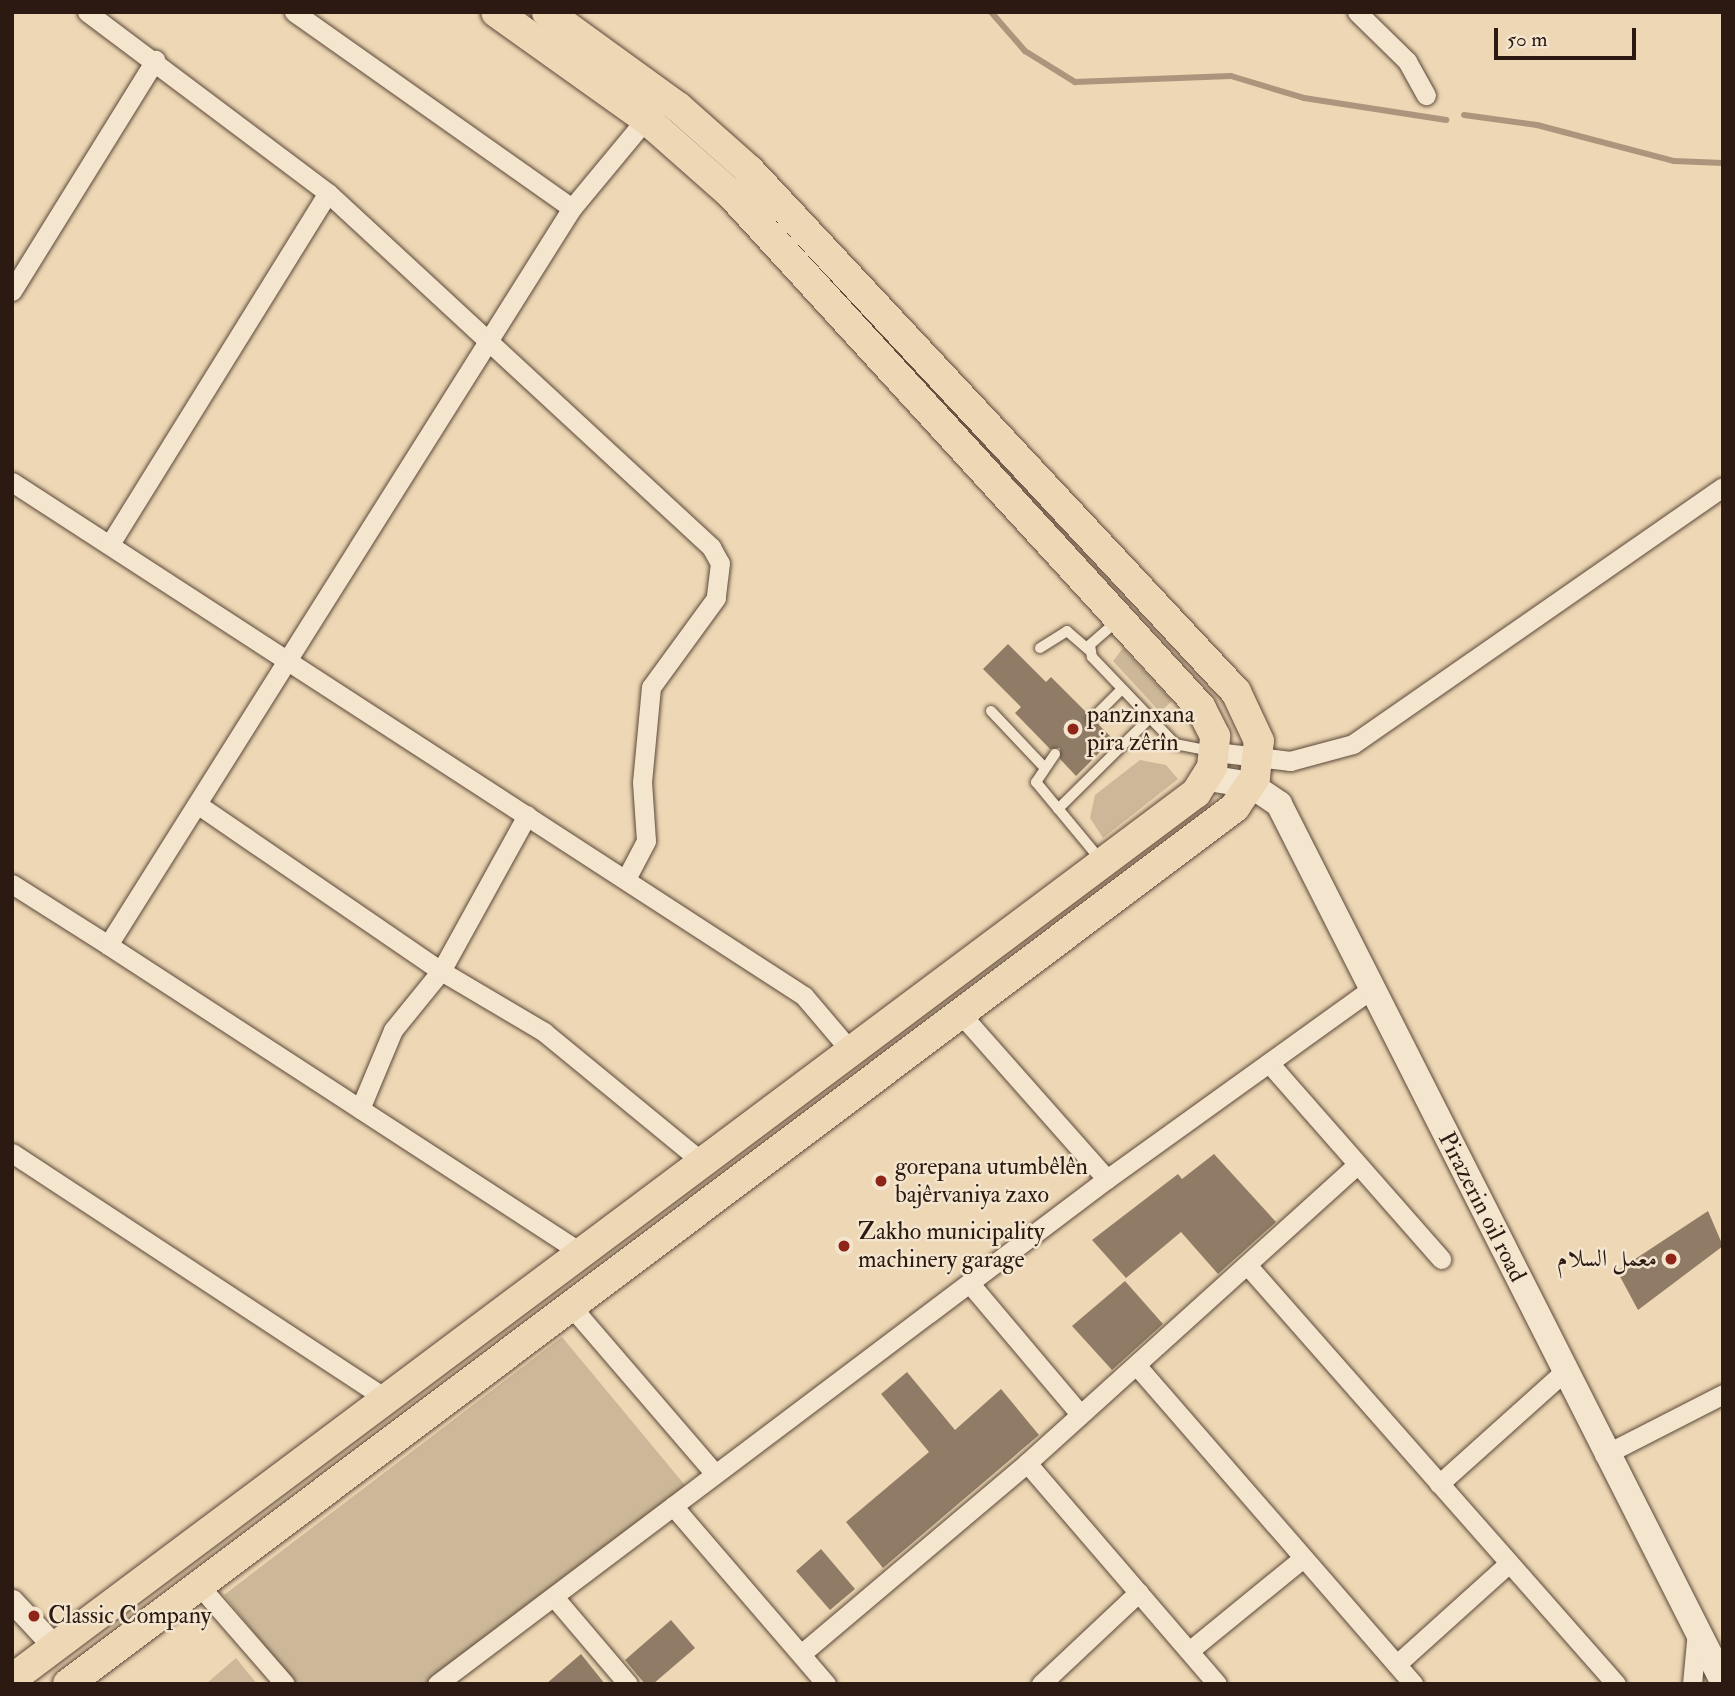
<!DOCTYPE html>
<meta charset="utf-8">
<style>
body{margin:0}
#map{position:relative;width:1735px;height:1696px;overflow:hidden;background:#edd7b4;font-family:"IM FELL Double Pica",Amiri,serif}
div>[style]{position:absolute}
.green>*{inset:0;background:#ccb798}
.stream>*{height:6px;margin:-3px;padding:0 3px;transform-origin:3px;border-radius:3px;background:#ab967d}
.building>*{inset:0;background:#907c66}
.roads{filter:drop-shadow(0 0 2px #5c483a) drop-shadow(0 0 2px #5c483a)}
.service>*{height:10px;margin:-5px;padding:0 5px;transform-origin:5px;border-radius:5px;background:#f3e5ce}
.minor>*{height:19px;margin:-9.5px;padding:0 9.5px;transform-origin:9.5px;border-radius:9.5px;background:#f3e5ce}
.tertiary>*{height:23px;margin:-11.5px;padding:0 11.5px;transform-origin:11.5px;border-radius:11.5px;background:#f3e5ce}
.secondary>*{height:26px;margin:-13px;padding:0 13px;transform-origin:13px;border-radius:13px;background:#f3e5ce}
.primary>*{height:30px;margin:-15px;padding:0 15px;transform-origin:15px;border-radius:15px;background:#edd7b4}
.dots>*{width:19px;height:19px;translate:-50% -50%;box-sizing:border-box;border:4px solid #f3e5ce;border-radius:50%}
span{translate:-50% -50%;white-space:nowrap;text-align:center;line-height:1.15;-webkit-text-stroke:5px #f3e5ce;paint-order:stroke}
.poi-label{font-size:24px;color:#2c1911}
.left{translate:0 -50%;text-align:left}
.right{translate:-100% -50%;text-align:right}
.street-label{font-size:24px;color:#2c1911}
.frame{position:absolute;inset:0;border:14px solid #2c1911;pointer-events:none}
.scale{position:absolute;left:1494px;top:28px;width:142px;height:32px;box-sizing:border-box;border:4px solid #2c1911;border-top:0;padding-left:9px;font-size:21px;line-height:24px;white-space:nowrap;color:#2c1911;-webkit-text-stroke:5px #f3e5ce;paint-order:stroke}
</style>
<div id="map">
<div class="green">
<div style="clip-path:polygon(1123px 648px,1172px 701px,1160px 712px,1113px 661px)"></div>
<div style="clip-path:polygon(1140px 760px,1166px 765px,1178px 779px,1103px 838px,1090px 818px,1095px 795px)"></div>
<div style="clip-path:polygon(562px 1337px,689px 1490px,436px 1684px,295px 1684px,224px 1595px)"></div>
<div style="clip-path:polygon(236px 1658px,257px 1684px,206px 1684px)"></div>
</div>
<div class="stream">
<div style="left:991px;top:12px;width:52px;rotate:48.9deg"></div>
<div style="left:1025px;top:51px;width:59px;rotate:31.8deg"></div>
<div style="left:1075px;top:82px;width:156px;rotate:-2.2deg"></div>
<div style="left:1231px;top:76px;width:76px;rotate:16.8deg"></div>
<div style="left:1304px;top:98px;width:144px;rotate:8.8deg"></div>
<div style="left:1464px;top:115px;width:74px;rotate:7.8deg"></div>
<div style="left:1537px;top:125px;width:142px;rotate:14.7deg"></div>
<div style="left:1674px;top:161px;width:49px;rotate:2.3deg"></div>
</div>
<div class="building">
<div style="clip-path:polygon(1008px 644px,1046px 682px,1051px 677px,1087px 713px,1087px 725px,1098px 724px,1113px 739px,1076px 776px,1060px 759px,1060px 748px,1050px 749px,1015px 713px,1021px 707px,983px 669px)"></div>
<div style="clip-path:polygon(1214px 1154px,1276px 1222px,1218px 1274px,1181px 1232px,1126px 1278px,1092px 1240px,1178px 1174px,1182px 1179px)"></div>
<div style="clip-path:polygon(1708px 1211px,1723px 1246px,1638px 1310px,1617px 1271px)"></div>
<div style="clip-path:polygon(1125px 1281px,1163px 1324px,1112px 1370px,1072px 1326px)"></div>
<div style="clip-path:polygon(907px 1372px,955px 1430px,1001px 1389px,1039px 1435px,883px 1568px,846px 1522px,929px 1452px,881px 1394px)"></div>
<div style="clip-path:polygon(821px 1549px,855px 1589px,830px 1610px,796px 1571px)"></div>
<div style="clip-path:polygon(671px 1620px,695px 1648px,653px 1684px,645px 1684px,625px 1660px)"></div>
<div style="clip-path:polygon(581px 1654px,605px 1684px,546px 1684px)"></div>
</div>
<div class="roads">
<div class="service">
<div style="left:1116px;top:622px;width:35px;rotate:139deg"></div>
<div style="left:1090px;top:645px;width:12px;rotate:81deg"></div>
<div style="left:1092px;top:657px;width:120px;rotate:46.3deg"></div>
<div style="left:1175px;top:744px;width:37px;rotate:11deg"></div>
<div style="left:1040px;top:648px;width:32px;rotate:-32deg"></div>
<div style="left:1067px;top:631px;width:29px;rotate:41deg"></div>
<div style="left:991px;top:711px;width:76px;rotate:46.6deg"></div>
<div style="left:1092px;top:719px;width:42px;rotate:-45deg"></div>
<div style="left:1055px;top:754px;width:34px;rotate:124deg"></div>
<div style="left:1036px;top:782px;width:100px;rotate:50.3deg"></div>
<div style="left:1058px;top:809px;width:129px;rotate:-44.7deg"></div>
</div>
<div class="minor">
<div style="left:87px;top:12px;width:301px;rotate:36.9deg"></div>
<div style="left:328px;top:193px;width:522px;rotate:42.75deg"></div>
<div style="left:711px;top:547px;width:18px;rotate:61deg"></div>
<div style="left:720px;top:563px;width:35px;rotate:97deg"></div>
<div style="left:716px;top:598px;width:110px;rotate:126.1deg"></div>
<div style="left:651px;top:687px;width:95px;rotate:95.4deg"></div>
<div style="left:642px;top:782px;width:59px;rotate:86.1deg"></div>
<div style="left:646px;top:841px;width:43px;rotate:117.8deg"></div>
<div style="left:294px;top:12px;width:340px;rotate:35.2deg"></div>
<div style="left:1357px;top:12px;width:70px;rotate:44.4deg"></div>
<div style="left:1407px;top:61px;width:39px;rotate:61deg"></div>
<div style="left:12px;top:291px;width:272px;rotate:-58.2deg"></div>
<div style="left:12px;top:482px;width:944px;rotate:32.98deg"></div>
<div style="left:804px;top:996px;width:71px;rotate:49.6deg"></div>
<div style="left:110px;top:544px;width:413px;rotate:-58.2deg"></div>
<div style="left:1216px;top:752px;width:75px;rotate:6.9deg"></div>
<div style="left:1290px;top:761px;width:65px;rotate:-15.1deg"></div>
<div style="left:1353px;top:744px;width:450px;rotate:-34.8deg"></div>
<div style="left:197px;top:804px;width:296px;rotate:34.4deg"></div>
<div style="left:441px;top:971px;width:120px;rotate:30.6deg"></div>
<div style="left:544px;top:1032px;width:202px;rotate:39.4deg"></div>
<div style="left:12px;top:884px;width:114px;rotate:32.4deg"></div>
<div style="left:959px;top:1012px;width:223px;rotate:48.5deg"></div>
<div style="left:1269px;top:1063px;width:261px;rotate:48.7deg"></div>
<div style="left:360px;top:1109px;width:86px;rotate:-67.3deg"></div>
<div style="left:393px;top:1030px;width:76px;rotate:-50.9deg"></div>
<div style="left:441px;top:971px;width:178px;rotate:-61.1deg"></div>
<div style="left:12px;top:1153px;width:444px;rotate:33.3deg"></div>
<div style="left:577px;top:1250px;width:559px;rotate:-146.96deg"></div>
<div style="left:108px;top:945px;width:871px;rotate:-57.81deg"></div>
<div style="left:572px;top:208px;width:116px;rotate:-50.3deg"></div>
<div style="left:1248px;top:1266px;width:557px;rotate:48.64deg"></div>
<div style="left:971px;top:1285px;width:169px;rotate:49.8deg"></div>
<div style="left:569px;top:1304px;width:224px;rotate:49.3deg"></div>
<div style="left:1137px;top:1366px;width:421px;rotate:49deg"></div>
<div style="left:1604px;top:1455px;width:134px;rotate:-27.1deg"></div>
<div style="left:1027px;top:1463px;width:291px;rotate:49.3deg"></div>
<div style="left:1439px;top:1484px;width:169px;rotate:-41.9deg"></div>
<div style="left:673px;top:1506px;width:235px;rotate:49.3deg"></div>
<div style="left:196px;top:1582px;width:135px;rotate:48.9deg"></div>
<div style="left:554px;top:1597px;width:114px;rotate:49.6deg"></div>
<div style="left:1189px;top:1651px;width:147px;rotate:-39.2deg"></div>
<div style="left:801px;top:1654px;width:296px;rotate:-40.2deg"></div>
<div style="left:1027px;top:1463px;width:445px;rotate:-42.1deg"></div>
<div style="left:1397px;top:1664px;width:149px;rotate:-42deg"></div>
<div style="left:437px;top:1684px;width:839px;rotate:-37.01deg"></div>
<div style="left:1107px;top:1179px;width:325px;rotate:-35.7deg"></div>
<div style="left:1041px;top:1684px;width:134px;rotate:-43.2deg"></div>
<div style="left:1692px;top:1684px;width:53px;rotate:-84.6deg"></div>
</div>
<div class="tertiary">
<div style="left:12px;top:1601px;width:60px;rotate:47deg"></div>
</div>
<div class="secondary">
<div style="left:1208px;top:778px;width:44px;rotate:9.2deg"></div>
<div style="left:1251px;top:785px;width:34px;rotate:34deg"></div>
<div style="left:1279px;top:804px;width:983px;rotate:63.15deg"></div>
</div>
<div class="primary">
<div style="left:12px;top:1679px;width:1479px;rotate:-36.81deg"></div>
<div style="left:1196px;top:793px;width:31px;rotate:-58deg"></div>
<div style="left:1212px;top:767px;width:31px;rotate:-84deg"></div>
<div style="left:1215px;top:736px;width:31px;rotate:-117deg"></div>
<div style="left:1201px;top:708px;width:696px;rotate:-132.44deg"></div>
<div style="left:731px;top:194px;width:113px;rotate:-138.6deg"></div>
<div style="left:646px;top:119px;width:184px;rotate:-144.5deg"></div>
<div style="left:68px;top:1684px;width:1460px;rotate:-36.92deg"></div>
<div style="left:1235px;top:807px;width:36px;rotate:-56deg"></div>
<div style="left:1255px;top:777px;width:36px;rotate:-84deg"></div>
<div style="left:1259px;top:741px;width:54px;rotate:-115.1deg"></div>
<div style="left:1236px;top:692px;width:714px;rotate:-133.01deg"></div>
<div style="left:749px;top:170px;width:95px;rotate:-138.4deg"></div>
<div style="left:678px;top:107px;width:162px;rotate:-144.1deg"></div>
</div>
</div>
<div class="dots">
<div style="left:1073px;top:729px;background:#8f2418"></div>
<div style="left:881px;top:1181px;background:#8f2418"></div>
<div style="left:844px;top:1246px;background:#8f2418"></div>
<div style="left:1671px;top:1259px;background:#8f2418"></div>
<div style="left:34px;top:1616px;background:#8f2418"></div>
</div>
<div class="poi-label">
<span class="left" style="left:1087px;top:729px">panzinxana<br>pira zêrîn</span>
<span class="left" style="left:895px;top:1181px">gorepana utumbêlên<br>bajêrvaniya zaxo</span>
<span class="left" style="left:858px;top:1246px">Zakho municipality<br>machinery garage</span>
<span class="right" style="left:1657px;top:1259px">معمل السلام</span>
<span class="left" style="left:48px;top:1616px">Classic Company</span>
</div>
<div class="street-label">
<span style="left:1482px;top:1207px;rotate:63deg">Pirazerin oil road</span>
</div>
<div class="frame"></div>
<div class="scale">50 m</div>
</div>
